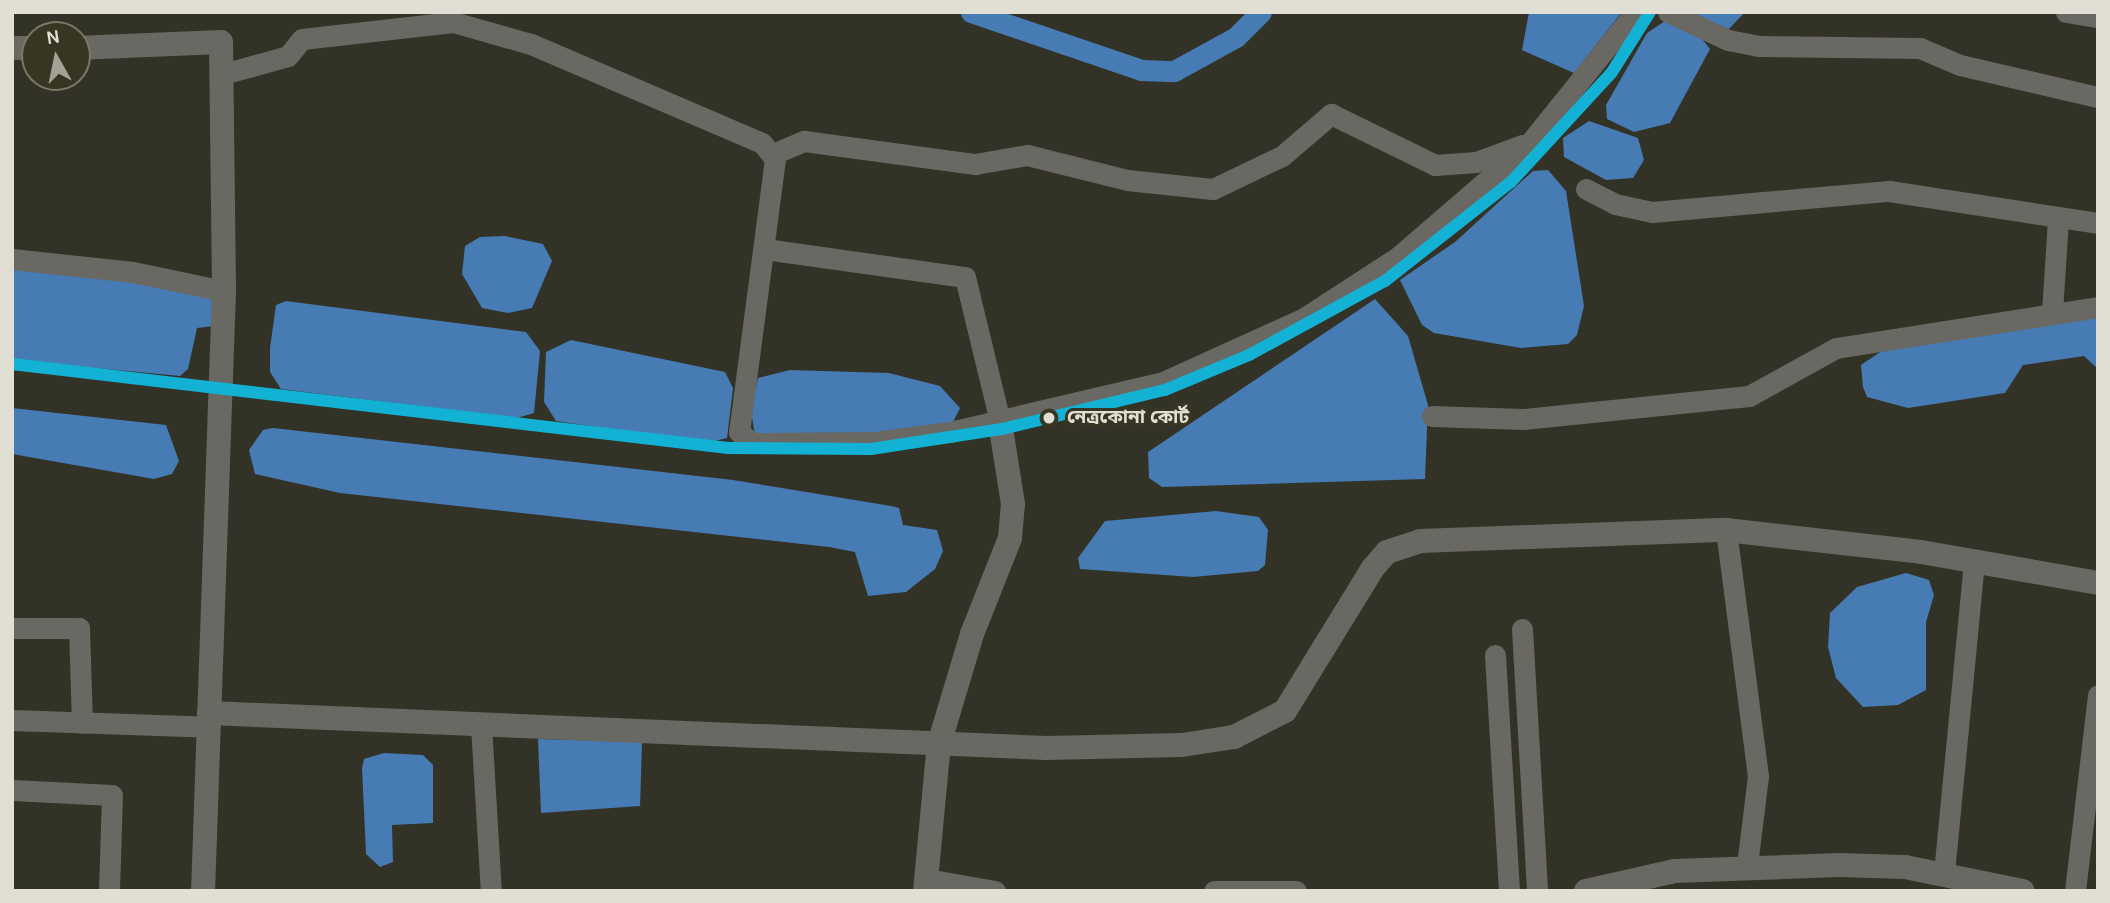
<!DOCTYPE html>
<meta charset="utf-8">
<style>
body{margin:0}
#map{position:relative;width:2110px;height:903px;overflow:hidden;background:#333227;font-family:Karla,"Noto Sans Bengali",sans-serif}
div>[style]{position:absolute}
.water>*{inset:0;background:#467bb4}
.canal>*{height:21px;margin:-10.5px;padding:0 10.5px;transform-origin:10.5px;border-radius:10.5px;background:#467bb4}
.minor>*{height:21px;margin:-10.5px;padding:0 10.5px;transform-origin:10.5px;border-radius:10.5px;background:#696862}
.tertiary>*{height:24px;margin:-12px;padding:0 12px;transform-origin:12px;border-radius:12px;background:#696862}
.rail-1>*{height:12px;margin:-6px;padding:0 6px;transform-origin:6px;border-radius:6px;background:#13b2d5}
.dots>*{width:19px;height:19px;translate:-50% -50%;box-sizing:border-box;border:4px solid #383522;border-radius:50%}
span{translate:-50% -50%;white-space:nowrap;text-align:center;line-height:1.15;-webkit-text-stroke:6px #383522;paint-order:stroke}
.stop-label{font-size:19px;color:#e1dfd3;font-weight:700}
.left{translate:0 -50%;text-align:left}
.frame{position:absolute;inset:0;border:14px solid #e1dfd3;pointer-events:none}
.north{position:absolute;left:21px;top:21px;width:70px;height:70px;box-sizing:border-box;background:#383522;border:2px solid #7c7969;border-radius:50%;rotate:351deg;font-size:19px;font-weight:700;line-height:28px;text-align:center;color:#e1dfd3}
.north::after{content:'';display:block;margin:auto;width:24px;height:32px;background:#a4a297;clip-path:polygon(50% 0,100% 100%,50% 72%,0 100%)}
</style>
<div id="map">
<div class="water">
<div style="clip-path:polygon(1529px 12px,1622px 12px,1574px 73px,1522px 50px)"></div>
<div style="clip-path:polygon(1682px 12px,1745px 12px,1729px 29px)"></div>
<div style="clip-path:polygon(1665px 21px,1699px 35px,1710px 49px,1670px 123px,1634px 132px,1607px 119px,1606px 105px,1647px 33px)"></div>
<div style="clip-path:polygon(1589px 121px,1638px 138px,1644px 160px,1633px 178px,1606px 180px,1564px 157px,1563px 138px)"></div>
<div style="clip-path:polygon(1548px 170px,1566px 191px,1584px 306px,1577px 335px,1568px 344px,1521px 348px,1434px 333px,1422px 325px,1400px 280px,1455px 242px,1533px 171px)"></div>
<div style="clip-path:polygon(505px 236px,543px 244px,552px 261px,532px 308px,508px 313px,482px 308px,462px 274px,465px 246px,480px 237px)"></div>
<div style="clip-path:polygon(12px 267px,192px 290px,212px 297px,214px 326px,197px 328px,188px 369px,180px 376px,12px 360px)"></div>
<div style="clip-path:polygon(1375px 299px,1408px 336px,1428px 405px,1425px 479px,1162px 487px,1149px 478px,1148px 452px)"></div>
<div style="clip-path:polygon(286px 301px,526px 332px,540px 351px,534px 413px,517px 418px,281px 389px,270px 372px,270px 348px,276px 305px)"></div>
<div style="clip-path:polygon(2098px 314px,2098px 369px,2084px 356px,2023px 365px,2005px 393px,1908px 408px,1867px 397px,1863px 387px,1861px 365px,1883px 350px)"></div>
<div style="clip-path:polygon(571px 340px,725px 372px,733px 388px,727px 438px,706px 443px,556px 421px,544px 402px,546px 352px)"></div>
<div style="clip-path:polygon(790px 370px,889px 373px,940px 386px,960px 408px,953px 422px,921px 434px,755px 436px,751px 411px,758px 378px)"></div>
<div style="clip-path:polygon(12px 408px,166px 425px,179px 461px,172px 474px,154px 479px,12px 454px)"></div>
<div style="clip-path:polygon(273px 428px,733px 480px,891px 506px,899px 508px,903px 525px,937px 530px,943px 551px,935px 569px,906px 592px,868px 596px,855px 552px,829px 547px,340px 493px,255px 474px,249px 450px,263px 430px)"></div>
<div style="clip-path:polygon(1216px 511px,1259px 517px,1268px 530px,1265px 565px,1258px 571px,1193px 577px,1080px 569px,1078px 558px,1105px 521px)"></div>
<div style="clip-path:polygon(1906px 573px,1929px 580px,1934px 595px,1926px 622px,1926px 690px,1898px 705px,1863px 707px,1836px 678px,1828px 647px,1830px 613px,1857px 587px)"></div>
<div style="clip-path:polygon(538px 739px,642px 742px,640px 806px,541px 813px)"></div>
<div style="clip-path:polygon(384px 753px,423px 755px,433px 765px,433px 823px,392px 825px,393px 862px,380px 867px,366px 854px,362px 768px,364px 759px)"></div>
</div>
<div class="canal">
<div style="left:971px;top:12px;width:180px;rotate:18.8deg"></div>
<div style="left:1141px;top:70px;width:33px;rotate:2deg"></div>
<div style="left:1174px;top:71px;width:71px;rotate:-28.7deg"></div>
<div style="left:1236px;top:37px;width:35px;rotate:-45deg"></div>
</div>
<div class="minor">
<div style="left:1668px;top:12px;width:66px;rotate:25deg"></div>
<div style="left:1728px;top:40px;width:31px;rotate:11deg"></div>
<div style="left:1758px;top:46px;width:162px;rotate:0.7deg"></div>
<div style="left:1920px;top:48px;width:43px;rotate:23deg"></div>
<div style="left:1960px;top:65px;width:142px;rotate:13.1deg"></div>
<div style="left:2066px;top:12px;width:32px;rotate:9deg"></div>
<div style="left:223px;top:74px;width:67px;rotate:-15.5deg"></div>
<div style="left:288px;top:56px;width:22px;rotate:-51deg"></div>
<div style="left:302px;top:39px;width:152px;rotate:-6.4deg"></div>
<div style="left:453px;top:22px;width:81px;rotate:15.8deg"></div>
<div style="left:531px;top:44px;width:251px;rotate:23.2deg"></div>
<div style="left:762px;top:143px;width:21px;rotate:51deg"></div>
<div style="left:775px;top:159px;width:275px;rotate:97.5deg"></div>
<div style="left:739px;top:432px;width:17px;rotate:40deg"></div>
<div style="left:752px;top:443px;width:123px;rotate:-0.5deg"></div>
<div style="left:875px;top:442px;width:76px;rotate:-7.6deg"></div>
<div style="left:950px;top:432px;width:219px;rotate:-13.2deg"></div>
<div style="left:1163px;top:382px;width:155px;rotate:-24.4deg"></div>
<div style="left:1304px;top:318px;width:112px;rotate:-33deg"></div>
<div style="left:1398px;top:257px;width:173px;rotate:-40.8deg"></div>
<div style="left:1529px;top:144px;width:169px;rotate:-51.2deg"></div>
<div style="left:773px;top:154px;width:34px;rotate:-23deg"></div>
<div style="left:804px;top:141px;width:173px;rotate:7.7deg"></div>
<div style="left:975px;top:164px;width:53px;rotate:-9.8deg"></div>
<div style="left:1027px;top:155px;width:103px;rotate:14deg"></div>
<div style="left:1127px;top:180px;width:86px;rotate:6deg"></div>
<div style="left:1213px;top:189px;width:76px;rotate:-25.6deg"></div>
<div style="left:1282px;top:156px;width:65px;rotate:-40.6deg"></div>
<div style="left:1331px;top:114px;width:116px;rotate:26.1deg"></div>
<div style="left:1435px;top:165px;width:41px;rotate:-4.2deg"></div>
<div style="left:1476px;top:162px;width:49px;rotate:-20.3deg"></div>
<div style="left:1586px;top:189px;width:33px;rotate:27deg"></div>
<div style="left:1615px;top:204px;width:38px;rotate:12deg"></div>
<div style="left:1652px;top:212px;width:238px;rotate:-5.1deg"></div>
<div style="left:1889px;top:191px;width:211px;rotate:8.7deg"></div>
<div style="left:772px;top:250px;width:195px;rotate:8deg"></div>
<div style="left:965px;top:277px;width:149px;rotate:76.4deg"></div>
<div style="left:12px;top:259px;width:122px;rotate:6.1deg"></div>
<div style="left:133px;top:272px;width:93px;rotate:11.8deg"></div>
<div style="left:2052px;top:312px;width:94px;rotate:-86.3deg"></div>
<div style="left:1432px;top:416px;width:91px;rotate:1.9deg"></div>
<div style="left:1523px;top:419px;width:227px;rotate:-5.8deg"></div>
<div style="left:1749px;top:396px;width:99px;rotate:-28.9deg"></div>
<div style="left:1836px;top:348px;width:265px;rotate:-8.9deg"></div>
<div style="left:1726px;top:530px;width:248px;rotate:82.6deg"></div>
<div style="left:1758px;top:776px;width:91px;rotate:97deg"></div>
<div style="left:12px;top:628px;width:67px"></div>
<div style="left:79px;top:628px;width:95px;rotate:88.2deg"></div>
<div style="left:1522px;top:629px;width:262px;rotate:86.7deg"></div>
<div style="left:1495px;top:655px;width:236px;rotate:86.6deg"></div>
<div style="left:12px;top:720px;width:196px;rotate:2deg"></div>
<div style="left:481px;top:725px;width:166px;rotate:86.6deg"></div>
<div style="left:12px;top:790px;width:100px;rotate:2.9deg"></div>
<div style="left:112px;top:795px;width:96px;rotate:91.8deg"></div>
<div style="left:1944px;top:873px;width:313px;rotate:-84.5deg"></div>
<div style="left:927px;top:879px;width:69px;rotate:10deg"></div>
<div style="left:1214px;top:891px;width:82px"></div>
<div style="left:2075px;top:891px;width:197px;rotate:-83.3deg"></div>
</div>
<div class="tertiary">
<div style="left:12px;top:48px;width:23px"></div>
<div style="left:77px;top:48px;width:144px;rotate:-2.4deg"></div>
<div style="left:221px;top:42px;width:249px;rotate:89.3deg"></div>
<div style="left:224px;top:291px;width:600px;rotate:92deg"></div>
<div style="left:209px;top:713px;width:838px;rotate:2.39deg"></div>
<div style="left:1046px;top:748px;width:136px;rotate:-1.3deg"></div>
<div style="left:1182px;top:745px;width:53px;rotate:-8.7deg"></div>
<div style="left:1234px;top:737px;width:57px;rotate:-27deg"></div>
<div style="left:1285px;top:711px;width:168px;rotate:-58.4deg"></div>
<div style="left:1373px;top:568px;width:21px;rotate:-49deg"></div>
<div style="left:1387px;top:552px;width:35px;rotate:-18deg"></div>
<div style="left:1420px;top:541px;width:306px;rotate:-2.1deg"></div>
<div style="left:1726px;top:530px;width:196px;rotate:6.4deg"></div>
<div style="left:1921px;top:552px;width:180px;rotate:9.9deg"></div>
<div style="left:925px;top:891px;width:148px;rotate:-84.6deg"></div>
<div style="left:939px;top:744px;width:115px;rotate:-73.3deg"></div>
<div style="left:972px;top:634px;width:103px;rotate:-68.4deg"></div>
<div style="left:1010px;top:538px;width:34px;rotate:-85deg"></div>
<div style="left:1013px;top:504px;width:83px;rotate:-99deg"></div>
<div style="left:1586px;top:891px;width:91px;rotate:-12.7deg"></div>
<div style="left:1675px;top:871px;width:164px;rotate:-2.1deg"></div>
<div style="left:1839px;top:865px;width:66px;rotate:1.7deg"></div>
<div style="left:1905px;top:867px;width:120px;rotate:11.5deg"></div>
</div>
<div class="rail-1">
<div style="left:12px;top:364px;width:721px;rotate:6.69deg"></div>
<div style="left:728px;top:448px;width:143px;rotate:0.4deg"></div>
<div style="left:871px;top:449px;width:133px;rotate:-8.7deg"></div>
<div style="left:1002px;top:429px;width:168px;rotate:-13.5deg"></div>
<div style="left:1165px;top:390px;width:91px;rotate:-22.6deg"></div>
<div style="left:1249px;top:355px;width:155px;rotate:-28.6deg"></div>
<div style="left:1385px;top:281px;width:160px;rotate:-38.2deg"></div>
<div style="left:1511px;top:182px;width:149px;rotate:-47.4deg"></div>
<div style="left:1612px;top:72px;width:71px;rotate:-57.7deg"></div>
</div>
<div class="dots">
<div style="left:1049px;top:418px;background:#e1dfd3"></div>
</div>
<div class="stop-label">
<span class="left" style="left:1067px;top:418px">নেত্রকোনা কোর্ট</span>
</div>
<div class="frame"></div>
<div class="north">N</div>
</div>
